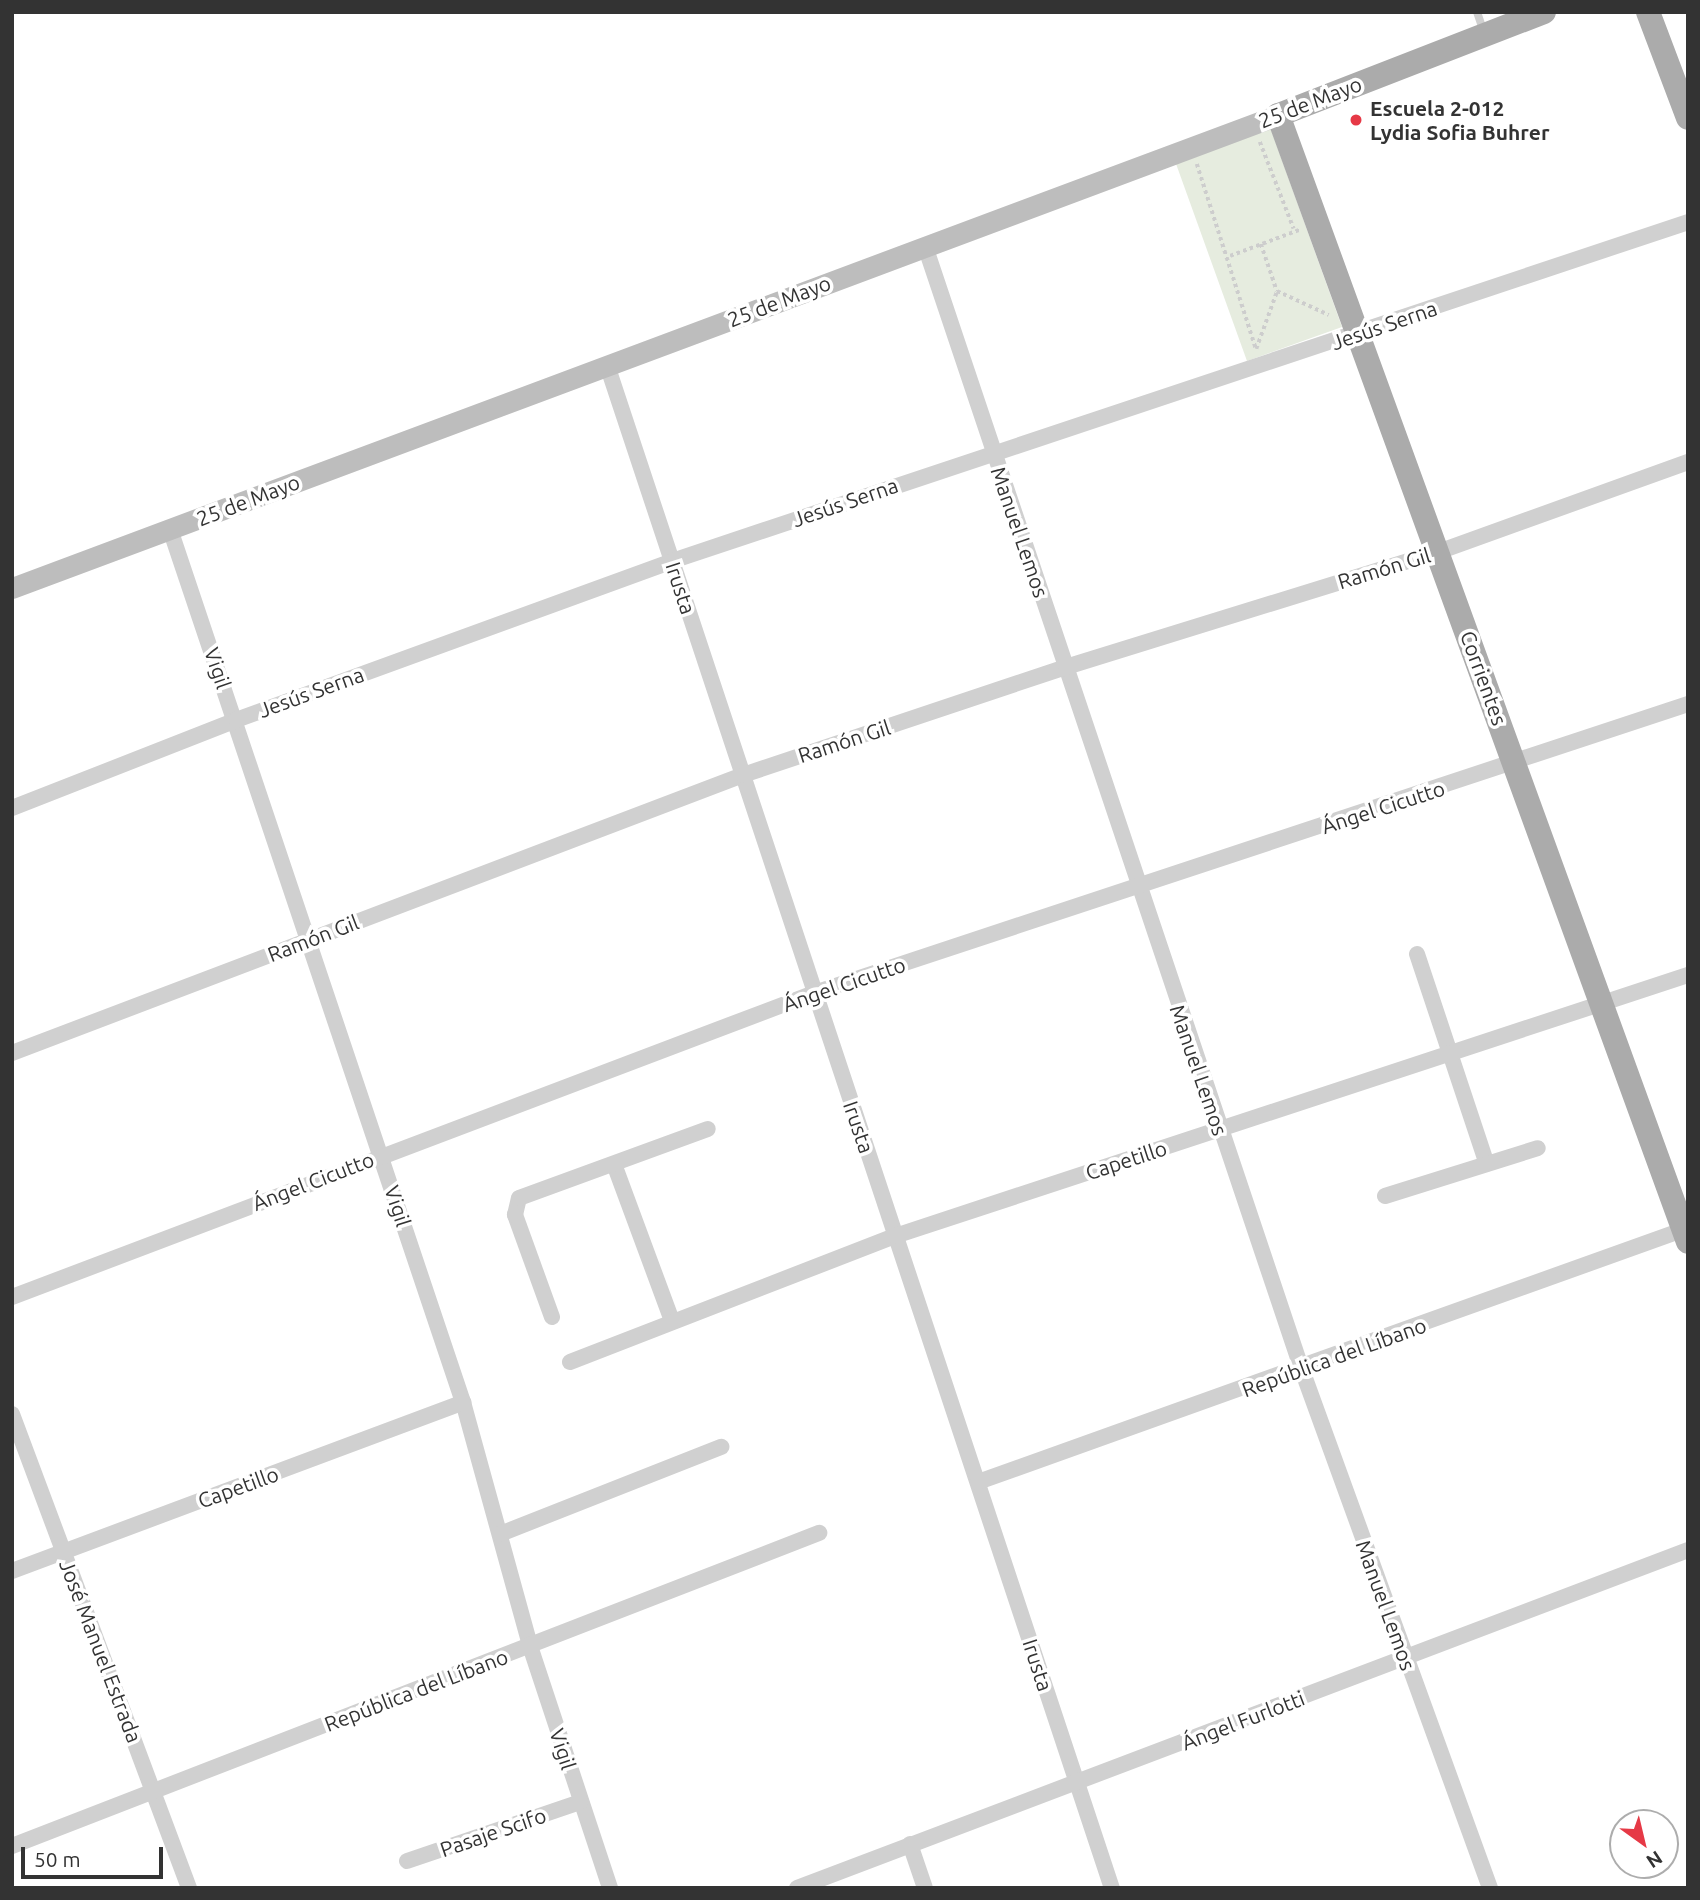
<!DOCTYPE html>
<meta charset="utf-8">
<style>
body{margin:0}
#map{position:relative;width:1700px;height:1900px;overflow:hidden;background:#fff;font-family:Ubuntu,sans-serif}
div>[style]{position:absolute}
.green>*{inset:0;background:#e6ecdf}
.path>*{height:3.5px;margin-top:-1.75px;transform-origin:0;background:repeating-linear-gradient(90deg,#cdcdcd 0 3.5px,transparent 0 7px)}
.lane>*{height:8px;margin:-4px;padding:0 4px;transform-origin:4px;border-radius:4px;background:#d0d0d0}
.street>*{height:16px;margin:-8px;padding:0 8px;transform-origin:8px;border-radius:8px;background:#d0d0d0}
.secondary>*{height:21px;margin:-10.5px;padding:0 10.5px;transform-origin:10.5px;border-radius:10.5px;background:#bdbdbd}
.primary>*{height:24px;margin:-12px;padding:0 12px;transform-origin:12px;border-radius:12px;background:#ababab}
.dots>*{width:19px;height:19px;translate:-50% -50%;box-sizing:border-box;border:4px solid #fff;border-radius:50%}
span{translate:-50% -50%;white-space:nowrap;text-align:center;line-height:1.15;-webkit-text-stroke:7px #fff;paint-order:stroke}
.street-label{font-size:21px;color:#333}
.poi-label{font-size:21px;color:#333;font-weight:700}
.left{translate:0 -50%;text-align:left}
.frame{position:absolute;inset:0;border:14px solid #333;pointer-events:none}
.north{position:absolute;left:1609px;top:1809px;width:70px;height:70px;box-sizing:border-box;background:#fff;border:2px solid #adadad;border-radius:50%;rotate:146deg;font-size:19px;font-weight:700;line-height:28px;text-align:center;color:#333}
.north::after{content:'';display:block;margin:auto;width:24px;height:32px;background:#e63946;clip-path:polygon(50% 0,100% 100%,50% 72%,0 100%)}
.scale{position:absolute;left:21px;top:1847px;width:142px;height:32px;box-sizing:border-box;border:4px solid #333;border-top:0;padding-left:9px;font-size:21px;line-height:24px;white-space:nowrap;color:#333;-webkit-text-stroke:5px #fff;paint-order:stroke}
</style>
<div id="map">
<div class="green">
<div style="clip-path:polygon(1270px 127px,1342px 327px,1247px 361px,1175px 161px)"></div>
</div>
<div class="path">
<div style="left:1260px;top:142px;width:93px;rotate:68.7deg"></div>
<div style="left:1197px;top:164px;width:194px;rotate:72.3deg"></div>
<div style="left:1261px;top:244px;width:50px;rotate:71.2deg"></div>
<div style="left:1230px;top:256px;width:74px;rotate:-20.6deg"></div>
<div style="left:1256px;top:349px;width:62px;rotate:-70.1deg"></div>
<div style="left:1277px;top:291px;width:57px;rotate:24.8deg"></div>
</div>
<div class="lane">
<div style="left:1477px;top:12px;width:21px;rotate:71deg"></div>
</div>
<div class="street">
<div style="left:925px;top:246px;width:1186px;rotate:71.46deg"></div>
<div style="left:1302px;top:1370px;width:551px;rotate:70.05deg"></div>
<div style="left:607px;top:365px;width:1605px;rotate:71.66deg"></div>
<div style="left:170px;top:529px;width:921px;rotate:71.45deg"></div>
<div style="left:463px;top:1402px;width:253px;rotate:74.6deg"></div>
<div style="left:530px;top:1646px;width:255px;rotate:71.7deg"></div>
<div style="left:12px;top:808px;width:241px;rotate:-21.4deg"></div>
<div style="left:236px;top:720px;width:464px;rotate:-20deg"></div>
<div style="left:672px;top:561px;width:1071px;rotate:-18.45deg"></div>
<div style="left:1417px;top:954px;width:221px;rotate:71.6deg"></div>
<div style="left:12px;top:1053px;width:782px;rotate:-20.82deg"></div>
<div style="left:743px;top:775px;width:341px;rotate:-18.5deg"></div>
<div style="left:1066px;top:667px;width:389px;rotate:-17.2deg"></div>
<div style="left:1438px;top:552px;width:266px;rotate:-19.8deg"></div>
<div style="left:614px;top:1164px;width:167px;rotate:69.7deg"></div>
<div style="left:1385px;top:1196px;width:160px;rotate:-17.4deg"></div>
<div style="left:12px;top:1297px;width:858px;rotate:-20.76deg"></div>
<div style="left:814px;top:993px;width:921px;rotate:-18.3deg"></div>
<div style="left:552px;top:1317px;width:109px;rotate:-109.9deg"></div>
<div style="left:515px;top:1215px;width:17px;rotate:-77deg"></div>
<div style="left:519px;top:1198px;width:201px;rotate:-20.1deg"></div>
<div style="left:570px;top:1362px;width:349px;rotate:-21.2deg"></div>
<div style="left:895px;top:1236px;width:835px;rotate:-18.22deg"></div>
<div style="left:12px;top:1414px;width:506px;rotate:69.52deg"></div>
<div style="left:978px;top:1482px;width:754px;rotate:-19.68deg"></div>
<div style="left:500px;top:1534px;width:238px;rotate:-21.5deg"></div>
<div style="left:12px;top:1571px;width:482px;rotate:-20.5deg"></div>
<div style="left:910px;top:1844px;width:46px;rotate:71.2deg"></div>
<div style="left:12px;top:1846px;width:866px;rotate:-21.2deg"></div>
<div style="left:407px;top:1861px;width:183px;rotate:-18.8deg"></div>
<div style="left:797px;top:1888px;width:953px;rotate:-20.77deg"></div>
</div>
<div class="secondary">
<div style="left:12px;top:588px;width:1351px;rotate:-20.49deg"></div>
</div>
<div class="primary">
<div style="left:1544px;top:12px;width:285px;rotate:158.8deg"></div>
<div style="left:1278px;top:115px;width:1199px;rotate:70.01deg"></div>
<div style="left:1648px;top:12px;width:113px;rotate:69.3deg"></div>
</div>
<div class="dots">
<div style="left:1356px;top:120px;background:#e63946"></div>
</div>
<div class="street-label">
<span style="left:1310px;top:102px;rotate:-21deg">25 de Mayo</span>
<span style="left:779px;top:301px;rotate:-21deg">25 de Mayo</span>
<span style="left:1384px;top:325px;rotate:-19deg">Jesús Serna</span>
<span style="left:248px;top:500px;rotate:-21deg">25 de Mayo</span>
<span style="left:845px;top:502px;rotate:-19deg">Jesús Serna</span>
<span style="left:1020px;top:532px;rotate:71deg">Manuel Lemos</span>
<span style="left:1384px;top:568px;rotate:-17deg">Ramón Gil</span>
<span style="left:681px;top:588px;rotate:72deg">Irusta</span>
<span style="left:218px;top:668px;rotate:71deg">Vigil</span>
<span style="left:1484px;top:678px;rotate:70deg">Corrientes</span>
<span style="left:311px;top:692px;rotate:-20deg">Jesús Serna</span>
<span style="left:844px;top:741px;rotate:-18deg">Ramón Gil</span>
<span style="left:1383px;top:807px;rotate:-18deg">Ángel Cicutto</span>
<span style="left:313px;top:938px;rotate:-21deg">Ramón Gil</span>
<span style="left:844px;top:984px;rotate:-19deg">Ángel Cicutto</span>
<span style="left:1199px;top:1070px;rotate:71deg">Manuel Lemos</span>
<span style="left:859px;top:1127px;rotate:71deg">Irusta</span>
<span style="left:1126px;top:1160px;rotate:-18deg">Capetillo</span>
<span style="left:313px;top:1181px;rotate:-21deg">Ángel Cicutto</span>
<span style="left:398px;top:1206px;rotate:72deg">Vigil</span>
<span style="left:1334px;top:1357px;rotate:-20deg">República del Líbano</span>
<span style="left:238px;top:1487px;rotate:-20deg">Capetillo</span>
<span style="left:1386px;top:1605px;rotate:70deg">Manuel Lemos</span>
<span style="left:101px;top:1651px;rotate:69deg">José Manuel Estrada</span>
<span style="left:1038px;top:1665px;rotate:72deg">Irusta</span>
<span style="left:416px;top:1690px;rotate:-21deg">República del Líbano</span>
<span style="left:1243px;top:1720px;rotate:-21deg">Ángel Furlotti</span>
<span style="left:563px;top:1749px;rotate:72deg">Vigil</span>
<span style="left:493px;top:1832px;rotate:-19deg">Pasaje Scifo</span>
</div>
<div class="poi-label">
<span class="left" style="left:1370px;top:120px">Escuela 2-012<br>Lydia Sofia Buhrer</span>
</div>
<div class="frame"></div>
<div class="north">N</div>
<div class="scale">50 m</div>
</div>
